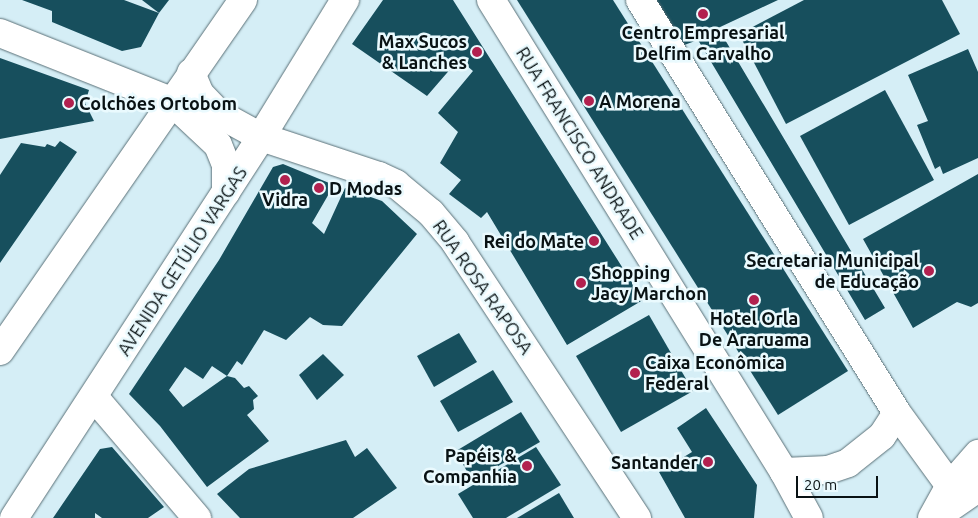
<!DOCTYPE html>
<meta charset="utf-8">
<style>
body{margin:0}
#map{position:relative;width:978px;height:518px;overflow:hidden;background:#d5eef6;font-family:Ubuntu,sans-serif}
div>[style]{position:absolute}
.building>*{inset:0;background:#174f5d}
.roads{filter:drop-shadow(0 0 1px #5a7077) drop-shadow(0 0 1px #5a7077)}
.street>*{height:28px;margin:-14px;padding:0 14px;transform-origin:14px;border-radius:14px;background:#fff}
.secondary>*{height:28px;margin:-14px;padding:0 14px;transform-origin:14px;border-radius:14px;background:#fff}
.highway>*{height:28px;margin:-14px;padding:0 14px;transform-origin:14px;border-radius:14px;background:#fff}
.dots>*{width:14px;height:14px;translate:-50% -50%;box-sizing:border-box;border:2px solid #eafafe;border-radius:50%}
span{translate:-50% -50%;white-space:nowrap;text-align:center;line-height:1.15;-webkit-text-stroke:5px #eafafe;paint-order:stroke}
.poi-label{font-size:18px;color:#091214;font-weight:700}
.right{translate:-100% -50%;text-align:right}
.left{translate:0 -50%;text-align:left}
.street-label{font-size:18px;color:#091214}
.scale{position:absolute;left:796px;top:476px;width:82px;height:22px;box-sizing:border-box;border:2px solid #091214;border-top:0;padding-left:6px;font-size:15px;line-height:18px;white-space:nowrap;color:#091214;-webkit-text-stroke:4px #eafafe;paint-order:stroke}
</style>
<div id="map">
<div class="building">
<div style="clip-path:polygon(22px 0,124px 0,159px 13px,141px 47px,122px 51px,52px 22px,52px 11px)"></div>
<div style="clip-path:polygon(142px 0,169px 0,159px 13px)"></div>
<div style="clip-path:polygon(383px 0,453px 0,643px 300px,567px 345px,487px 212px,481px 218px,449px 194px,461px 180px,440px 163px,458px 132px,438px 113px,473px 71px,459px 59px,427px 96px,352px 44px)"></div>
<div style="clip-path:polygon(517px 0,613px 0,848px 371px,778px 415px)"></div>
<div style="clip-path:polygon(650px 0,778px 0,718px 28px,885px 308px,865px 320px,698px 40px,673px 49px)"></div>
<div style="clip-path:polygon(804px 0,942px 0,960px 34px,786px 124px,739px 34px)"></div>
<div style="clip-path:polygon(968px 49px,978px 72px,978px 158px,943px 174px,940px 166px,935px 169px,917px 125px,928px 121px,908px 75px)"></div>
<div style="clip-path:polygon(0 58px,89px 90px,85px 103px,94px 121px,0 139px)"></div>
<div style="clip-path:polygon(885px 90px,934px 180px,849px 225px,800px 136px)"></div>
<div style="clip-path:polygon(60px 141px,77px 152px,0 263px,0 175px,21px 143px,45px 147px,47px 144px,55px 147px)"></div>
<div style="clip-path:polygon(283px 164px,334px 185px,312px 223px,324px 234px,345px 188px,382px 201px,417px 234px,342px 326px,323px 325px,310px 317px,286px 340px,264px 330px,242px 365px,237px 361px,227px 376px,212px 366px,203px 379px,185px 367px,169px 390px,183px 407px,227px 376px,235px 378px,244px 388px,249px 386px,258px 396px,253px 400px,254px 409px,247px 415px,269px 441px,207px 487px,160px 426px,129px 394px,219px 260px,273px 167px)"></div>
<div style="clip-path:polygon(978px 174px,978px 303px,971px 307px,957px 302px,913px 328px,863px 239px)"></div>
<div style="clip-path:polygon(649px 315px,693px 391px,621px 432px,576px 356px)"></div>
<div style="clip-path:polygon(459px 333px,477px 362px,434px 387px,417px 356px)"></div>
<div style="clip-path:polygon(323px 354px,344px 375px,317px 400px,299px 375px)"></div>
<div style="clip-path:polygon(493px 370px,513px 402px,458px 432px,440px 401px)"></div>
<div style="clip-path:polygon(706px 408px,757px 485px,754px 518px,685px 518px,659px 472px,692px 452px,677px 428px)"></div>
<div style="clip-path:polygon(521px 412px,540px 442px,472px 481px,456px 451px)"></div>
<div style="clip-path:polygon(346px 440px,355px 457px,367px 448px,397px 488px,353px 518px,240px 518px,217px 494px,249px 469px)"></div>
<div style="clip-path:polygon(112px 447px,164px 507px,148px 518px,102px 518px,95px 513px,95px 518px,53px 518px,100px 449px)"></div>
<div style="clip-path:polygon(536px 447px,561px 485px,506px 518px,473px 518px,458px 494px)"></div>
<div style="clip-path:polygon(559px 493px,574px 518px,517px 518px)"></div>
</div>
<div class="roads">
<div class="street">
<div style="left:640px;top:0;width:486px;rotate:58.1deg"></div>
<div style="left:897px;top:413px;width:90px;rotate:54deg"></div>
<div style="left:0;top:33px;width:184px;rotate:21.7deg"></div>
<div style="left:261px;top:137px;width:124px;rotate:18.3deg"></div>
<div style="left:379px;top:176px;width:19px;rotate:25deg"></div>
<div style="left:396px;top:184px;width:45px;rotate:39.6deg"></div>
<div style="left:431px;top:213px;width:38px;rotate:50deg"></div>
<div style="left:455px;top:242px;width:331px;rotate:56.6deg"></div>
<div style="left:94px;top:397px;width:159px;rotate:49.6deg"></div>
</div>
<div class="secondary">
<div style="left:491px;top:0;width:556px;rotate:58.17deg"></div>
<div style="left:784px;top:472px;width:52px;rotate:61.5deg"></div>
<div style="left:191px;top:73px;width:23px;rotate:67deg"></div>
<div style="left:200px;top:94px;width:28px;rotate:46deg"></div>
<div style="left:219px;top:114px;width:48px;rotate:28.7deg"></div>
<div style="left:171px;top:101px;width:64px;rotate:43.1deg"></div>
<div style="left:218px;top:145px;width:22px;rotate:68deg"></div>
<div style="left:226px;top:165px;width:27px;rotate:90deg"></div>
<div style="left:0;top:351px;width:427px;rotate:-55.3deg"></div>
<div style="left:784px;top:472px;width:44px;rotate:-2.6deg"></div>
<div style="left:828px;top:470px;width:21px;rotate:-19deg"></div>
<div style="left:848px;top:463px;width:43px;rotate:-38.5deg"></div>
<div style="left:882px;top:436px;width:27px;rotate:-57deg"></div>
<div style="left:14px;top:518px;width:454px;rotate:-57deg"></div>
<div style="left:261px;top:137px;width:161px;rotate:-58.5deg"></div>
</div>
<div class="highway">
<div style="left:936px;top:517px;width:51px;rotate:-34.6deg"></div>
<div style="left:932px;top:518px;width:37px;rotate:-61deg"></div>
<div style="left:950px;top:486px;width:43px;rotate:-48.8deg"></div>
</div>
</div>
<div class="dots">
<div style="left:703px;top:14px;background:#b2214f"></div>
<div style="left:477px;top:52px;background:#b2214f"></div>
<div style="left:589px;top:101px;background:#b2214f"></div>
<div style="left:69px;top:103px;background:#b2214f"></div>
<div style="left:285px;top:180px;background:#b2214f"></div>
<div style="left:319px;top:188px;background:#b2214f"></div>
<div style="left:594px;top:241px;background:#b2214f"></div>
<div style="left:929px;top:271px;background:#b2214f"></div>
<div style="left:581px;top:283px;background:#b2214f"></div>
<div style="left:754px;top:300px;background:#b2214f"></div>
<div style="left:635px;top:373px;background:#b2214f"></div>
<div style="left:708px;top:462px;background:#b2214f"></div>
<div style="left:527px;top:466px;background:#b2214f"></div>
</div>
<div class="poi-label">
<span style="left:703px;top:43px">Centro Empresarial<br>Delfim Carvalho</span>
<span class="right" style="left:467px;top:52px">Max Sucos<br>&amp; Lanches</span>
<span class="left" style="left:599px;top:101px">A Morena</span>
<span class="left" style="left:79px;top:103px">Colchões Ortobom</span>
<span class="left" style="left:329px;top:188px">D Modas</span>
<span style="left:285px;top:199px">Vidra</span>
<span class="right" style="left:584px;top:241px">Rei do Mate</span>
<span class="right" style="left:919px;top:271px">Secretaria Municipal<br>de Educação</span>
<span class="left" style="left:591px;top:283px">Shopping<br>Jacy Marchon</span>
<span style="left:754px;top:329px">Hotel Orla<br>De Araruama</span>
<span class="left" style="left:645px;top:373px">Caixa Econômica<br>Federal</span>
<span class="right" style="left:517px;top:466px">Papéis &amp;<br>Companhia</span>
<span class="right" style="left:698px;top:462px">Santander</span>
</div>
<div class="street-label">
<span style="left:580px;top:143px;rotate:58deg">RUA FRANCISCO ANDRADE</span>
<span style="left:182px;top:261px;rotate:-57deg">AVENIDA GETÚLIO VARGAS</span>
<span style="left:483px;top:287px;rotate:55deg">RUA ROSA RAPOSA</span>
</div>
<div class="scale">20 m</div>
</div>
